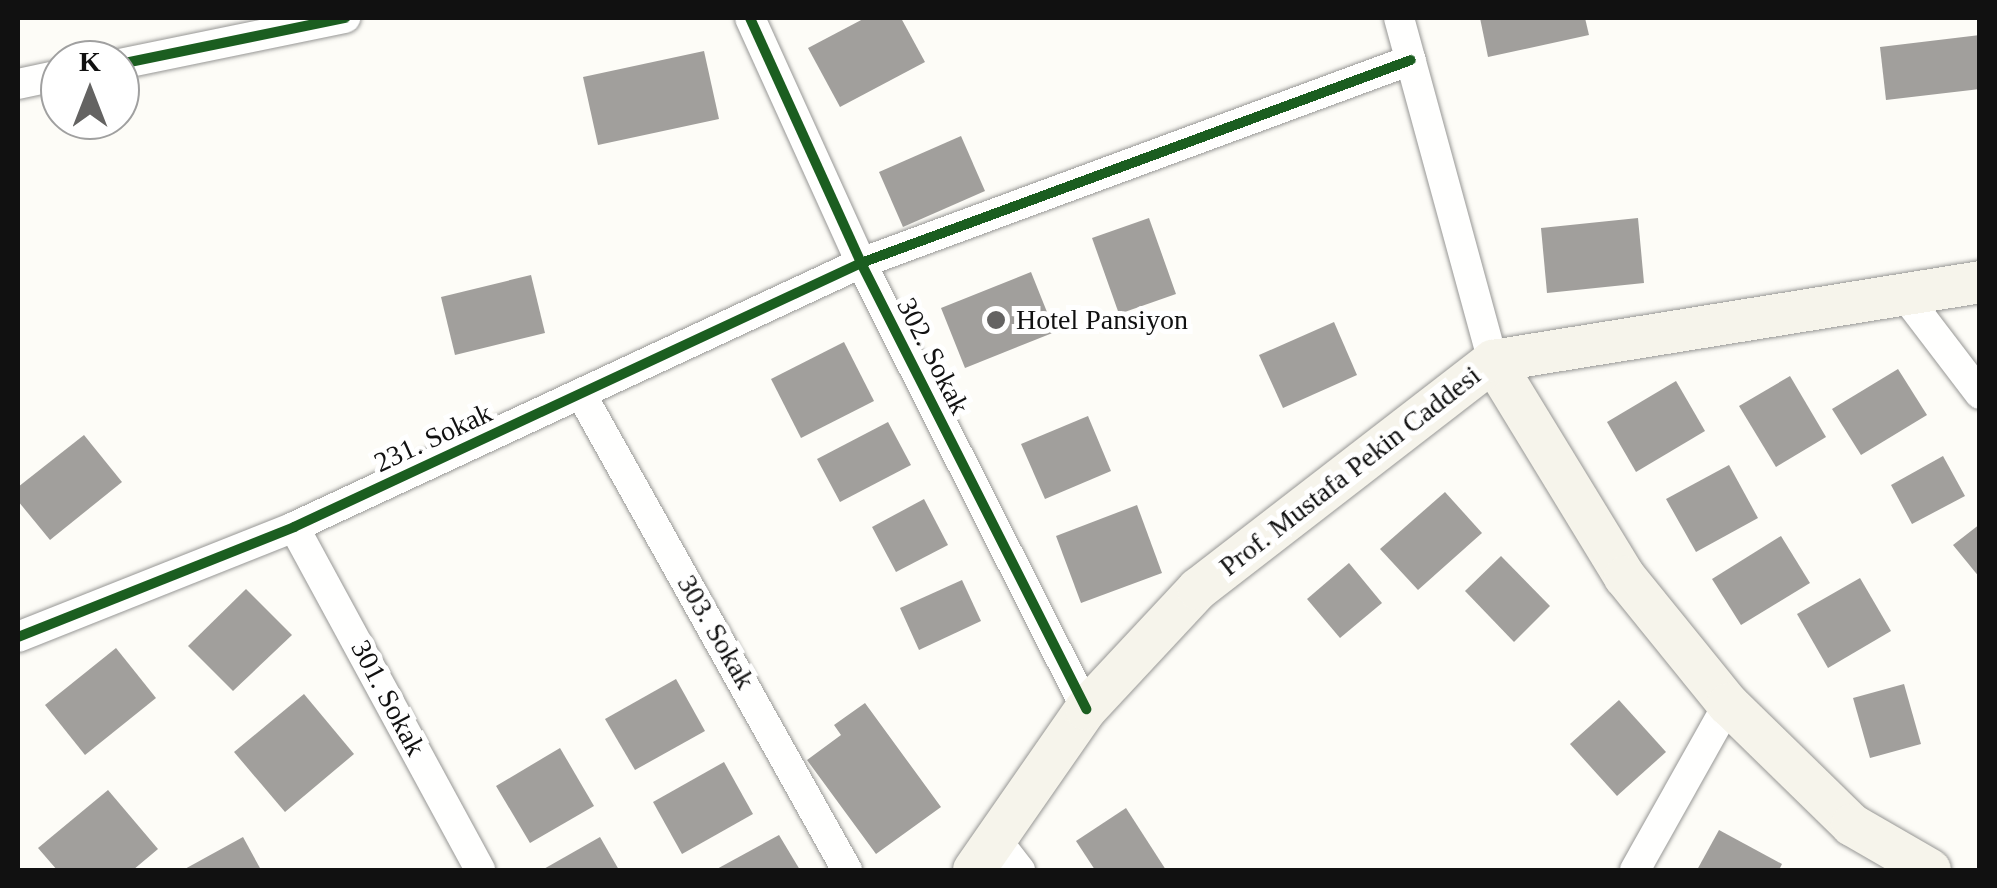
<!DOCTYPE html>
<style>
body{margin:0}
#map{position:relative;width:1997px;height:888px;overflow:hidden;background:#fdfcf7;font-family:Georgia,serif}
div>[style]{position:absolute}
.building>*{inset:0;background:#a19f9c}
.roads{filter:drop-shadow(0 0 2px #979795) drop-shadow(0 0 2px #979795)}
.minor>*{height:30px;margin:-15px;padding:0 15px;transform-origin:15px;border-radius:15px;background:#fffffe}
.secondary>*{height:42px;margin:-21px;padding:0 21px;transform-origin:21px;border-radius:21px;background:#f6f4eb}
.cycleway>*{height:10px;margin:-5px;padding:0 5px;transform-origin:5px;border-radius:5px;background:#1b5e20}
.dots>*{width:28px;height:28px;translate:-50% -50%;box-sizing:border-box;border:5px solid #fff;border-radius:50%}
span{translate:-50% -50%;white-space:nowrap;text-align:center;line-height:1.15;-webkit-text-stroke:10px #fff;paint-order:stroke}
.poi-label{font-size:28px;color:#111}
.left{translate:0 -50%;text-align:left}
.street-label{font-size:28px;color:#111}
.frame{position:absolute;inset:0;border:20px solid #111;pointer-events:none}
.north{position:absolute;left:40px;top:40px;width:100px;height:100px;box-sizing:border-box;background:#fff;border:2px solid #a0a0a0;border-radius:50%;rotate:0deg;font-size:28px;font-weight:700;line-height:40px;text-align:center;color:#111}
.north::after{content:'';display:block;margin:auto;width:35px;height:45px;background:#646362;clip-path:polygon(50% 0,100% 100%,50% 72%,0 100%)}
</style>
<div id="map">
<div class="building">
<div style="clip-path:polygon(865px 18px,901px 18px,925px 62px,840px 107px,808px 48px)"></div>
<div style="clip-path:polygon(1480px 18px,1585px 18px,1589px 35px,1488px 57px)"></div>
<div style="clip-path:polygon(1980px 35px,1980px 89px,1886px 100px,1880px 47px)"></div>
<div style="clip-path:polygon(704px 51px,719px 119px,598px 145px,583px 77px)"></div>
<div style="clip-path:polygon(961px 136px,985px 191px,903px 227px,879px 172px)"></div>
<div style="clip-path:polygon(1149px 218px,1176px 294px,1119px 314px,1092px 238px)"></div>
<div style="clip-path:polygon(1638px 218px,1644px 283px,1547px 293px,1541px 228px)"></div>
<div style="clip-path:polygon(1031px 272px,1055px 332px,965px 368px,941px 308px)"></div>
<div style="clip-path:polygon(531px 275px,545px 333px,455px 355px,441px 297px)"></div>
<div style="clip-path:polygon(1334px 322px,1357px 375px,1283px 408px,1259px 355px)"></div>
<div style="clip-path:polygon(844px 342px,874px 401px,801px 438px,771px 379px)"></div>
<div style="clip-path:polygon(1898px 369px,1927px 415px,1861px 455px,1832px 409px)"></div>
<div style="clip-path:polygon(1790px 376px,1826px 437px,1776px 467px,1739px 406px)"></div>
<div style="clip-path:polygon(1676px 381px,1705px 431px,1636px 472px,1607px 422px)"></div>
<div style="clip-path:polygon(1088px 416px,1111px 471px,1045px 499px,1021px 444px)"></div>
<div style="clip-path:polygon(888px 422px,911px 465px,840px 502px,817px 459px)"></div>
<div style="clip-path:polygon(84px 435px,122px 482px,50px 540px,18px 501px,18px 487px)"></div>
<div style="clip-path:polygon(1943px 456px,1965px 496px,1912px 524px,1891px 485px)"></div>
<div style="clip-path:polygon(1729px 465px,1758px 518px,1696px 552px,1666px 499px)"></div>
<div style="clip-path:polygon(1445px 492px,1482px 533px,1418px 590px,1380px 549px)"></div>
<div style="clip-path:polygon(924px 499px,948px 545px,896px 572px,872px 527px)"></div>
<div style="clip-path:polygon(1137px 505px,1162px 573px,1081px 603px,1056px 536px)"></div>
<div style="clip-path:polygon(1980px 524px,1980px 578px,1953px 545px)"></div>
<div style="clip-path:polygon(1781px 536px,1810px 583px,1741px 625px,1712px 579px)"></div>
<div style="clip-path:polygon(1501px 556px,1550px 606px,1514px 642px,1465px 591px)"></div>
<div style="clip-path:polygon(1349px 563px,1382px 603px,1340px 638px,1307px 599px)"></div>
<div style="clip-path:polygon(1860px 578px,1891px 631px,1828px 668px,1797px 614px)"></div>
<div style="clip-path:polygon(962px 580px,981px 621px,919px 650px,900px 608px)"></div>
<div style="clip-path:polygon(246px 589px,292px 635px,233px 691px,188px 646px)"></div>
<div style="clip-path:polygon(116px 648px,156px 698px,85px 755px,45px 705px)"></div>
<div style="clip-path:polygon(676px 679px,705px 731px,635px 770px,605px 719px)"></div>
<div style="clip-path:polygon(1904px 684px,1921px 744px,1870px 758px,1853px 698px)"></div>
<div style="clip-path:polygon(304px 694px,354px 754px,285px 812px,234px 752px)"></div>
<div style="clip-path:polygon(1619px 700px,1666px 752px,1617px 796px,1570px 744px)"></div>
<div style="clip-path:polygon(865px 703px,941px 807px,876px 854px,807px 760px,841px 735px,834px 725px)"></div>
<div style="clip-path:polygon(560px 748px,594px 806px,530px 843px,496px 786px)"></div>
<div style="clip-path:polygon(724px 762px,753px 814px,682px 854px,653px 802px)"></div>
<div style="clip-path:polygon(108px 790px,158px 849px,133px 870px,57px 870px,38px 848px)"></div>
<div style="clip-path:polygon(1126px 808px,1166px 870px,1095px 870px,1076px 841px)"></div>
<div style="clip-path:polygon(1719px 830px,1782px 864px,1779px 870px,1697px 870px)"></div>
<div style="clip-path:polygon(779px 835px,800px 870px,715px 870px)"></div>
<div style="clip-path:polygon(243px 837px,261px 870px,183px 870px)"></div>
<div style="clip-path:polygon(600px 837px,619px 870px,542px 870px)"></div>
</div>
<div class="roads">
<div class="minor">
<div style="left:750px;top:18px;width:269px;rotate:65.6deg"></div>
<div style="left:861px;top:263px;width:500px;rotate:63.2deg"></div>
<div style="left:1399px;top:18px;width:356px;rotate:74.7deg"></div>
<div style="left:120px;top:64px;width:230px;rotate:-11.6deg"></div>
<div style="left:18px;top:84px;width:43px;rotate:-12.1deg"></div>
<div style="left:1903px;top:293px;width:127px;rotate:52.7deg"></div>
<div style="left:581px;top:394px;width:545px;rotate:60.8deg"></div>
<div style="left:294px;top:527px;width:390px;rotate:61.5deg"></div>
<div style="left:18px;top:637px;width:297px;rotate:-21.7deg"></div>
<div style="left:294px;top:527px;width:625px;rotate:-24.97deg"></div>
<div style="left:861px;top:263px;width:586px;rotate:-20.26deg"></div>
<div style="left:998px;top:842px;width:36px;rotate:52deg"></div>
<div style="left:1635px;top:870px;width:190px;rotate:-60.7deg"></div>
</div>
<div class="secondary">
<div style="left:1493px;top:361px;width:253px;rotate:58.6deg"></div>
<div style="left:1625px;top:577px;width:164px;rotate:51deg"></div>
<div style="left:1728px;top:704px;width:173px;rotate:44.3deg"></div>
<div style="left:1852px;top:825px;width:90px;rotate:30deg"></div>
<div style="left:974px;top:870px;width:196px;rotate:-55.2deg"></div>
<div style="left:1086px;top:709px;width:164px;rotate:-47deg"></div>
<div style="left:1198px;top:589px;width:373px;rotate:-37.7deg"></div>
<div style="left:1493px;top:361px;width:493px;rotate:-9.2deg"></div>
</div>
</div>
<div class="cycleway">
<div style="left:750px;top:18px;width:269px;rotate:65.6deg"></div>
<div style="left:861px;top:263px;width:500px;rotate:63.2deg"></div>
<div style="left:120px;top:64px;width:230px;rotate:-11.6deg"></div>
<div style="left:18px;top:637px;width:297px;rotate:-21.7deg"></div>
<div style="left:294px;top:527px;width:625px;rotate:-24.97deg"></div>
<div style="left:861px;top:263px;width:586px;rotate:-20.26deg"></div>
</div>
<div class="dots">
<div style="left:996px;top:320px;background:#646362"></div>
</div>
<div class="poi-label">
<span class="left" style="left:1016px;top:320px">Hotel Pansiyon</span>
</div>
<div class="street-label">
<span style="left:933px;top:356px;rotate:63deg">302. Sokak</span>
<span style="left:433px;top:438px;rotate:-25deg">231. Sokak</span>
<span style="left:1350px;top:471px;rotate:-38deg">Prof. Mustafa Pekin Caddesi</span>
<span style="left:716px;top:632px;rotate:60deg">303. Sokak</span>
<span style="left:388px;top:698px;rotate:62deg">301. Sokak</span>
</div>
<div class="frame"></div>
<div class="north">K</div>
</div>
